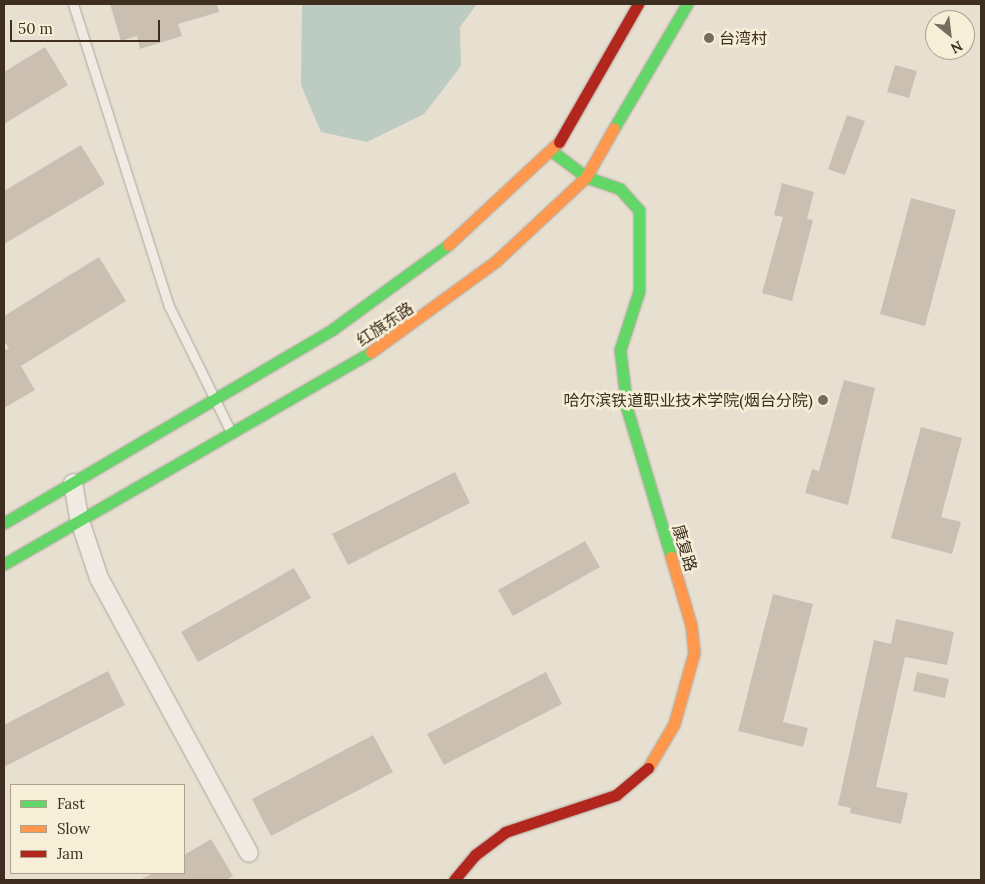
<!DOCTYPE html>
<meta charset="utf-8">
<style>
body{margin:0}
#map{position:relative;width:985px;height:884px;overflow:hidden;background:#e7e0d1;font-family:Lora,"Noto Sans SC",serif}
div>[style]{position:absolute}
.water>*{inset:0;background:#bcccc2}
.building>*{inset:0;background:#cbbfb2}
.roads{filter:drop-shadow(0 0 1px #ada599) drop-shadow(0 0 1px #ada599)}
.lane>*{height:9px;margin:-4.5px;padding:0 4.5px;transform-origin:4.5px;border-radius:4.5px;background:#efebe3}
.street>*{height:18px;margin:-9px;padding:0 9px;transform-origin:9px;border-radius:9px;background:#efebe3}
.fast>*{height:11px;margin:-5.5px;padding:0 5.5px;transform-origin:5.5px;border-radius:5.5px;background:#63d668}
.slow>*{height:11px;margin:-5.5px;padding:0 5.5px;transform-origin:5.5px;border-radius:5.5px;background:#ff974d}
.jam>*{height:11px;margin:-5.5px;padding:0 5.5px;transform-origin:5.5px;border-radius:5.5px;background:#b3261e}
.dots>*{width:14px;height:14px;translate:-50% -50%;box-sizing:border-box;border:2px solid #f7eed8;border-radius:50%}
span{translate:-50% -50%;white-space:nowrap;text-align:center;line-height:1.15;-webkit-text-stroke:5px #f7eed8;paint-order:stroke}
.poi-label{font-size:16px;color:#3d2e20}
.left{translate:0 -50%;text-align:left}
.right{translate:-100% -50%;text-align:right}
.street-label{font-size:16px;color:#3d2e20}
.frame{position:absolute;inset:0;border:5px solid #3d2e20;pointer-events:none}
.legend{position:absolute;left:10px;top:784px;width:175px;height:90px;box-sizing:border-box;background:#f7eed8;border:1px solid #ada18e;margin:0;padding:6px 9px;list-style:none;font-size:15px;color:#3d2e20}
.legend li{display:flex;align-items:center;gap:10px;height:25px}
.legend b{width:25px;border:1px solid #ada18e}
.north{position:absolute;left:925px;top:10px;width:50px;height:50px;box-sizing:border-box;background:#f7eed8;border:1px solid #ada18e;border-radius:50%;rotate:151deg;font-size:14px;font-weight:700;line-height:20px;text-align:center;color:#3d2e20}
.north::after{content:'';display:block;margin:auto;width:18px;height:22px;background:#786c5e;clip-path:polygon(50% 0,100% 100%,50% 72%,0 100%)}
.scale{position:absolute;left:10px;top:20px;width:150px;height:22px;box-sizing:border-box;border:2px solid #3d2e20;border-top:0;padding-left:6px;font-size:15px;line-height:18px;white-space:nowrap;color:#3d2e20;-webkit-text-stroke:4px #f7eed8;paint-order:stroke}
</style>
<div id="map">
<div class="water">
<div style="clip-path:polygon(302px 4px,477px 4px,460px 27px,461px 66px,424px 114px,367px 142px,321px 132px,301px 85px)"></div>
</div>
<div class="building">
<div style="clip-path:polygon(110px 4px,217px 4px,219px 12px,178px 24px,182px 36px,140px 49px,137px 36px,121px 41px)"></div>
<div style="clip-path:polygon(45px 47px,68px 85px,4px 124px,4px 72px)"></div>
<div style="clip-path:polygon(895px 65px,917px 71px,909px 98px,887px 92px)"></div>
<div style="clip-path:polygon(847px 115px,865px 121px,845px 175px,828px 169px)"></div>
<div style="clip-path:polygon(81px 145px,105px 184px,4px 244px,4px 191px)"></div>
<div style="clip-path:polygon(782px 183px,814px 192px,807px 219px,813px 220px,792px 301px,762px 293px,783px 217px,774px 215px)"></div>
<div style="clip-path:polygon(911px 198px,956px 210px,925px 326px,880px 314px)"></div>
<div style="clip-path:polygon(99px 257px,126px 301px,21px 366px,35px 390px,4px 408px,4px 351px,9px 348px,4px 341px,4px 316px)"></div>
<div style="clip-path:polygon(844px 380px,875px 388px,848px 505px,805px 493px,812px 469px,819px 471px)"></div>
<div style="clip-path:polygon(921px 427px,962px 438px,941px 517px,961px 522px,952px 554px,891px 538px)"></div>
<div style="clip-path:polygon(455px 472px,470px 503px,348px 565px,332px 534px)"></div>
<div style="clip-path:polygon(585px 541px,600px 567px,513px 616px,498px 590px)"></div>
<div style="clip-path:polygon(294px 568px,311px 598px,198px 662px,181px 632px)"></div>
<div style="clip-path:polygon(773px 594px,813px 604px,783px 722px,808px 728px,803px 747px,738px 731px)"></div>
<div style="clip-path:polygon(896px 619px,954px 632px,947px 665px,905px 657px,876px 787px,908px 793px,901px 824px,850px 813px,851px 808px,838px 805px,874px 640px,891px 644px)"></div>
<div style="clip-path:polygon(108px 671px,125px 705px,4px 767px,4px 725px)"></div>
<div style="clip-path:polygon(546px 672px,562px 704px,444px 765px,427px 734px)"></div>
<div style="clip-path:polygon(917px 672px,949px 679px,945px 698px,913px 691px)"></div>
<div style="clip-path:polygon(373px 735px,393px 772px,271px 836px,252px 799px)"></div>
<div style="clip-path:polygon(211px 839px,233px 876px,226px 880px,140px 880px,153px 873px,184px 873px,184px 855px)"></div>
</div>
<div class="roads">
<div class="lane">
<div style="left:73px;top:4px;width:317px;rotate:72.4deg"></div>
<div style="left:169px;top:306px;width:140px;rotate:63.8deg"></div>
</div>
<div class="street">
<div style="left:73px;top:483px;width:39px;rotate:80deg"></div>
<div style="left:80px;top:521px;width:60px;rotate:71.6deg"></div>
<div style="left:99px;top:578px;width:313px;rotate:61.4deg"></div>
</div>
<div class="fast">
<div style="left:614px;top:128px;width:144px;rotate:-59.5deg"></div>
<div style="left:553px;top:152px;width:41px;rotate:37.1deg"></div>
<div style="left:586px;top:177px;width:36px;rotate:19deg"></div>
<div style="left:620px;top:189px;width:28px;rotate:48deg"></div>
<div style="left:639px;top:210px;width:81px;rotate:90deg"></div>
<div style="left:639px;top:291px;width:62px;rotate:107.9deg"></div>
<div style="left:620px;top:350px;width:59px;rotate:83.2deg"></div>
<div style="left:627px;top:409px;width:154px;rotate:73.4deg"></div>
<div style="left:4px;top:523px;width:382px;rotate:-30.5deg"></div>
<div style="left:333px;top:329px;width:142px;rotate:-36.1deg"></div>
<div style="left:4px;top:564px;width:424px;rotate:-30deg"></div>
</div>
<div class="slow">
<div style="left:448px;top:245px;width:151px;rotate:-42.9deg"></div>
<div style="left:371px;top:352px;width:153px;rotate:-36deg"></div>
<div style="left:495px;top:262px;width:125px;rotate:-43deg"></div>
<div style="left:586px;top:177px;width:56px;rotate:-60.3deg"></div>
<div style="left:648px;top:768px;width:51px;rotate:-59.4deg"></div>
<div style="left:674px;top:724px;width:74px;rotate:-74.3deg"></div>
<div style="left:694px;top:653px;width:28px;rotate:-96deg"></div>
<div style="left:691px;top:625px;width:71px;rotate:-106.4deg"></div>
</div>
<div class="jam">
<div style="left:559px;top:142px;width:159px;rotate:-60.2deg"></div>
<div style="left:454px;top:880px;width:33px;rotate:-50deg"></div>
<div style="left:475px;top:855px;width:38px;rotate:-37deg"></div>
<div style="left:505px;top:832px;width:117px;rotate:-18.4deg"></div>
<div style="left:616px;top:795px;width:42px;rotate:-40.2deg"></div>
</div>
</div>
<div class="dots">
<div style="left:709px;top:38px;background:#786c5e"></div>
<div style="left:823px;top:400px;background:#786c5e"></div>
</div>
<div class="poi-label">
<span class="left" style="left:719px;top:38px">台湾村</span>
<span class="right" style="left:813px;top:400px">哈尔滨铁道职业技术学院(烟台分院)</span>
</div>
<div class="street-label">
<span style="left:385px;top:324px;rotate:-34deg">红旗东路</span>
<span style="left:685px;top:548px;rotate:73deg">康复路</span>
</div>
<div class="frame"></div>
<ul class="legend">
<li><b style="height:6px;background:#63d668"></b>Fast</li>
<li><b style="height:6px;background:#ff974d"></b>Slow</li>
<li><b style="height:6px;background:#b3261e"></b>Jam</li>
</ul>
<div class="north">N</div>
<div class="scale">50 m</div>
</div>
